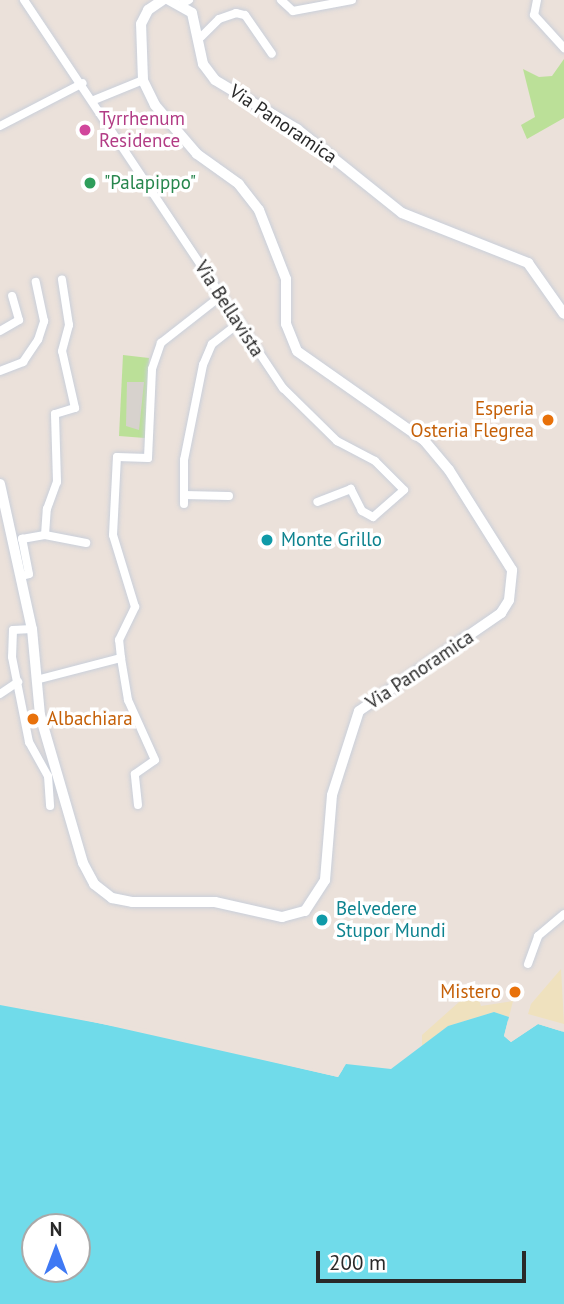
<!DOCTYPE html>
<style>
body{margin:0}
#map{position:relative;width:564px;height:1304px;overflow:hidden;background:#ebe1da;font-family:"PT Sans",sans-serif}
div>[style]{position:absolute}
.green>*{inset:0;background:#bbe098}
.sand>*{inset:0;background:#efe1be}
.plaza>*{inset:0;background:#d7d2cd}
.water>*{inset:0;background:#70dbea}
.pier>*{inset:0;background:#ebe1da}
.roads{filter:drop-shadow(0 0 2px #c9cfda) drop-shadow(0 0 2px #c9cfda)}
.minor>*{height:8px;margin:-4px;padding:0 4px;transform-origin:4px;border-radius:4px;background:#fff}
.tertiary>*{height:10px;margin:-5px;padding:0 5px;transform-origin:5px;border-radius:5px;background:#fff}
.dots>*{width:19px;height:19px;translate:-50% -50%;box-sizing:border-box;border:4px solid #fff;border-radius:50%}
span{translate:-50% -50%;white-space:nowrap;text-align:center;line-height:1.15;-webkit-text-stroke:7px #fff;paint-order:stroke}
.hotel-label{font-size:19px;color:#b23c85}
.left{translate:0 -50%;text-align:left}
.street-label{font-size:19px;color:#292929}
.leisure-label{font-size:19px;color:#27864d}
.food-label{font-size:19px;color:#c56008}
.right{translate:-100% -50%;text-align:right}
.culture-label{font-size:19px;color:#0d838f}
.north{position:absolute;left:21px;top:1213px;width:70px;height:70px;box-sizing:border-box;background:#fff;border:2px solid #a9a9a9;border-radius:50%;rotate:0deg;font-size:19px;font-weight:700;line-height:28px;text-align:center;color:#292929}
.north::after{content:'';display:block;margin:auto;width:24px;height:32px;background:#3f79f4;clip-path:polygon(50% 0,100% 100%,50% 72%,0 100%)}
.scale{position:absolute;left:316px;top:1251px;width:210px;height:32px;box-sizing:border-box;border:4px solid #292929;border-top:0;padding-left:9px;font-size:21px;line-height:24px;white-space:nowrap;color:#292929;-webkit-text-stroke:5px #fff;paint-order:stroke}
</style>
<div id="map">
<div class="green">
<div style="clip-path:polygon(564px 59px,564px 118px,527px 139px,521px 125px,535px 117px,523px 69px,539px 77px,552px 76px)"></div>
<div style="clip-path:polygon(123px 355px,149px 358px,145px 438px,119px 436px)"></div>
</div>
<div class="sand">
<div style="clip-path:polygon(561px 969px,564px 1024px,528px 1014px,531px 1004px)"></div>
<div style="clip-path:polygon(477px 994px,481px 1006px,513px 1001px,509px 1017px,494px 1012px,448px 1026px,422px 1046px,422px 1035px,459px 1002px)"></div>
</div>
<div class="plaza">
<div style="clip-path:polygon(127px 382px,144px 382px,139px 430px,126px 426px)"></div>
</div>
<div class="water">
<div style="clip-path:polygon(evenodd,0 1005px,146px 1032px,338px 1077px,346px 1064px,391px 1069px,448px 1026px,494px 1012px,509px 1017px,504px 1036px,511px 1042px,538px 1024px,564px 1032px,564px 1304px,0 1304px,0 1005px,35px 1227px,77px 1227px,77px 1269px,35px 1269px,35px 1227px)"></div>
</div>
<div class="pier">
<div style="clip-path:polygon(0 1001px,147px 1029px,329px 1072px,343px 1069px,338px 1077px)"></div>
<div style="clip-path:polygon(508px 1020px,511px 1038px,538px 1021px,564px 1032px,538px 1024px,511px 1042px,504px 1036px)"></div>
</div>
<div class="roads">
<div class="minor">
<div style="left:24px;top:0;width:467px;rotate:56.3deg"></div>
<div style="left:283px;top:388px;width:76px;rotate:44.5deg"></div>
<div style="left:337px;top:441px;width:43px;rotate:27.8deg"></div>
<div style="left:375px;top:461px;width:41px;rotate:45deg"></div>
<div style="left:404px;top:490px;width:41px;rotate:138.9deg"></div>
<div style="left:373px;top:517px;width:13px;rotate:-151deg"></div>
<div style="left:362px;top:511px;width:25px;rotate:-117deg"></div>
<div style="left:351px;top:489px;width:36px;rotate:159deg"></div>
<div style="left:281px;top:0;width:16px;rotate:43deg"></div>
<div style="left:293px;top:11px;width:60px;rotate:-10.6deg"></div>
<div style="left:537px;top:0;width:15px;rotate:101deg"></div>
<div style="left:534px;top:15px;width:45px;rotate:47.7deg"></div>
<div style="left:181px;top:4px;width:9px;rotate:-27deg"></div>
<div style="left:201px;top:37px;width:25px;rotate:-45deg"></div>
<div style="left:219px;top:19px;width:18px;rotate:-19deg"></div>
<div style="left:236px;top:13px;width:9px;rotate:13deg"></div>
<div style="left:245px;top:15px;width:47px;rotate:55.3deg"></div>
<div style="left:94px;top:100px;width:53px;rotate:-22.2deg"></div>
<div style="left:0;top:126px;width:93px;rotate:-27.4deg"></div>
<div style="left:0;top:331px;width:22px;rotate:-30deg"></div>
<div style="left:19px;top:320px;width:25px;rotate:-106deg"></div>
<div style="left:0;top:371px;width:25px;rotate:-21deg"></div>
<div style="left:23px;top:362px;width:27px;rotate:-56deg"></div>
<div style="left:38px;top:340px;width:20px;rotate:-72deg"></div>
<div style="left:44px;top:321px;width:40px;rotate:-102deg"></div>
<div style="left:184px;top:495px;width:45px;rotate:1.3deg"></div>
<div style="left:184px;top:504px;width:44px;rotate:-90deg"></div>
<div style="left:184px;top:460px;width:97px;rotate:-78.7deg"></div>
<div style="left:203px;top:365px;width:23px;rotate:-67deg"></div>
<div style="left:212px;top:344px;width:34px;rotate:-38deg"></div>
<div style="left:45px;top:535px;width:42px;rotate:11deg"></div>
<div style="left:22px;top:576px;width:7px;rotate:-16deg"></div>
<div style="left:29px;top:574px;width:36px;rotate:-101deg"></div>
<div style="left:22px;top:539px;width:23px;rotate:-10deg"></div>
<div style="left:45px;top:535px;width:26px;rotate:-86deg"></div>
<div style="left:47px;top:509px;width:29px;rotate:-70deg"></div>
<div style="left:57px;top:482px;width:68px;rotate:-91.7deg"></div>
<div style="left:55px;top:414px;width:21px;rotate:-17deg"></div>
<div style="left:75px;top:408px;width:58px;rotate:-102.8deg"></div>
<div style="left:62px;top:351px;width:27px;rotate:-75deg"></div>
<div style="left:69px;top:325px;width:46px;rotate:-98.8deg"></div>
<div style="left:32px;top:629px;width:19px;rotate:177deg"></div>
<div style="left:13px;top:630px;width:27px;rotate:92deg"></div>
<div style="left:12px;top:657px;width:87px;rotate:78.7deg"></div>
<div style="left:29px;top:742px;width:39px;rotate:61deg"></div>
<div style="left:48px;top:776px;width:30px;rotate:86deg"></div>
<div style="left:36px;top:680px;width:88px;rotate:-14.5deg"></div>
<div style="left:0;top:694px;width:22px;rotate:-34deg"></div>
<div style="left:138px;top:805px;width:31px;rotate:-96deg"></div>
<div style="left:135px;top:774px;width:24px;rotate:-35deg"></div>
<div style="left:155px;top:760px;width:66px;rotate:-114.2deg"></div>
<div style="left:128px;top:700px;width:43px;rotate:-99.5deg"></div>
<div style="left:121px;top:658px;width:18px;rotate:-96deg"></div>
<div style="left:119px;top:640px;width:37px;rotate:-64deg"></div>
<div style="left:135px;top:607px;width:75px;rotate:-107deg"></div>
<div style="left:113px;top:535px;width:78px;rotate:-87.1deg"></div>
<div style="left:117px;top:457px;width:31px;rotate:2deg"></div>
<div style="left:148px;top:458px;width:89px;rotate:-87.4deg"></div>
<div style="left:152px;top:369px;width:28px;rotate:-71deg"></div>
<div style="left:161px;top:343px;width:76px;rotate:-38.1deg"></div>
<div style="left:528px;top:964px;width:30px;rotate:-70deg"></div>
<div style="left:538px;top:936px;width:34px;rotate:-40deg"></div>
</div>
<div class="tertiary">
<div style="left:169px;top:0;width:26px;rotate:29deg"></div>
<div style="left:192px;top:13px;width:52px;rotate:77.8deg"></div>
<div style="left:203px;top:64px;width:20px;rotate:53deg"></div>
<div style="left:215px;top:80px;width:96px;rotate:30.9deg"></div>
<div style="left:297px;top:129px;width:134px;rotate:38.7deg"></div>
<div style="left:402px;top:213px;width:136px;rotate:21.6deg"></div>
<div style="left:528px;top:263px;width:62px;rotate:54.8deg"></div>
<div style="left:0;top:484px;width:148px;rotate:77.6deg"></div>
<div style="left:32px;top:629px;width:86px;rotate:84.7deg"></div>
<div style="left:40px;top:715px;width:154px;rotate:73.8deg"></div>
<div style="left:83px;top:863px;width:24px;rotate:62deg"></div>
<div style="left:94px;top:884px;width:23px;rotate:38deg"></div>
<div style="left:112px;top:898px;width:20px;rotate:11deg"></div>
<div style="left:132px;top:902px;width:83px"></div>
<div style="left:215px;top:902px;width:69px;rotate:12.6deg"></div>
<div style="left:282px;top:917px;width:24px;rotate:-15deg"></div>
<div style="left:305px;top:911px;width:37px;rotate:-57deg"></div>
<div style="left:325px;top:880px;width:85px;rotate:-85.3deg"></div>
<div style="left:332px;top:795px;width:88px;rotate:-72.2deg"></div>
<div style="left:359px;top:711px;width:173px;rotate:-34.6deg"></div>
<div style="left:501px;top:613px;width:15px;rotate:-58deg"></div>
<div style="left:509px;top:600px;width:30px;rotate:-84deg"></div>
<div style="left:512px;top:570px;width:118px;rotate:-122.2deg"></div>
<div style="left:449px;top:470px;width:38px;rotate:-130deg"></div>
<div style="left:425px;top:441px;width:156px;rotate:-144.9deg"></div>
<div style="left:297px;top:351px;width:29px;rotate:-112deg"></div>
<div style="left:286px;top:324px;width:45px;rotate:-90deg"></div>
<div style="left:286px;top:279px;width:74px;rotate:-111.4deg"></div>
<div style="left:259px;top:210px;width:33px;rotate:-128deg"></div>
<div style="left:239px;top:184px;width:52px;rotate:-144.5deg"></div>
<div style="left:197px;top:154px;width:65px;rotate:-130.6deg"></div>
<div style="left:155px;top:105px;width:28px;rotate:-116deg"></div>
<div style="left:143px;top:80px;width:56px;rotate:-92deg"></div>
<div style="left:141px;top:24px;width:16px;rotate:-63deg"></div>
<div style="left:148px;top:10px;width:18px;rotate:-34deg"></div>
</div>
</div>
<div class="dots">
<div style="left:85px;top:130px;background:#d1479c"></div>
<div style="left:90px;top:183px;background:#2e9e5b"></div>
<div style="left:548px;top:420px;background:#e8710a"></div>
<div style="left:267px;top:540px;background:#0f9aa8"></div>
<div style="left:33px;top:719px;background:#e8710a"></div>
<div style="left:322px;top:920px;background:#0f9aa8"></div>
<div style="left:515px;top:992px;background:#e8710a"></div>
</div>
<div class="hotel-label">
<span class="left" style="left:99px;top:130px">Tyrrhenum<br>Residence</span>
</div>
<div class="street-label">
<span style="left:283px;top:124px;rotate:34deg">Via Panoramica</span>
<span style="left:229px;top:309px;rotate:57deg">Via Bellavista</span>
<span style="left:420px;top:670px;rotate:-34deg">Via Panoramica</span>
</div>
<div class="leisure-label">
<span class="left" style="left:104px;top:183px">"Palapippo"</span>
</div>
<div class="food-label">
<span class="right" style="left:534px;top:420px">Esperia<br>Osteria Flegrea</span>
<span class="left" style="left:47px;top:719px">Albachiara</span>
<span class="right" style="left:501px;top:992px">Mistero</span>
</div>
<div class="culture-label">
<span class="left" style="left:281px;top:540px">Monte Grillo</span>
<span class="left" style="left:336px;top:920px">Belvedere<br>Stupor Mundi</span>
</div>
<div class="north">N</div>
<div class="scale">200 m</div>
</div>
